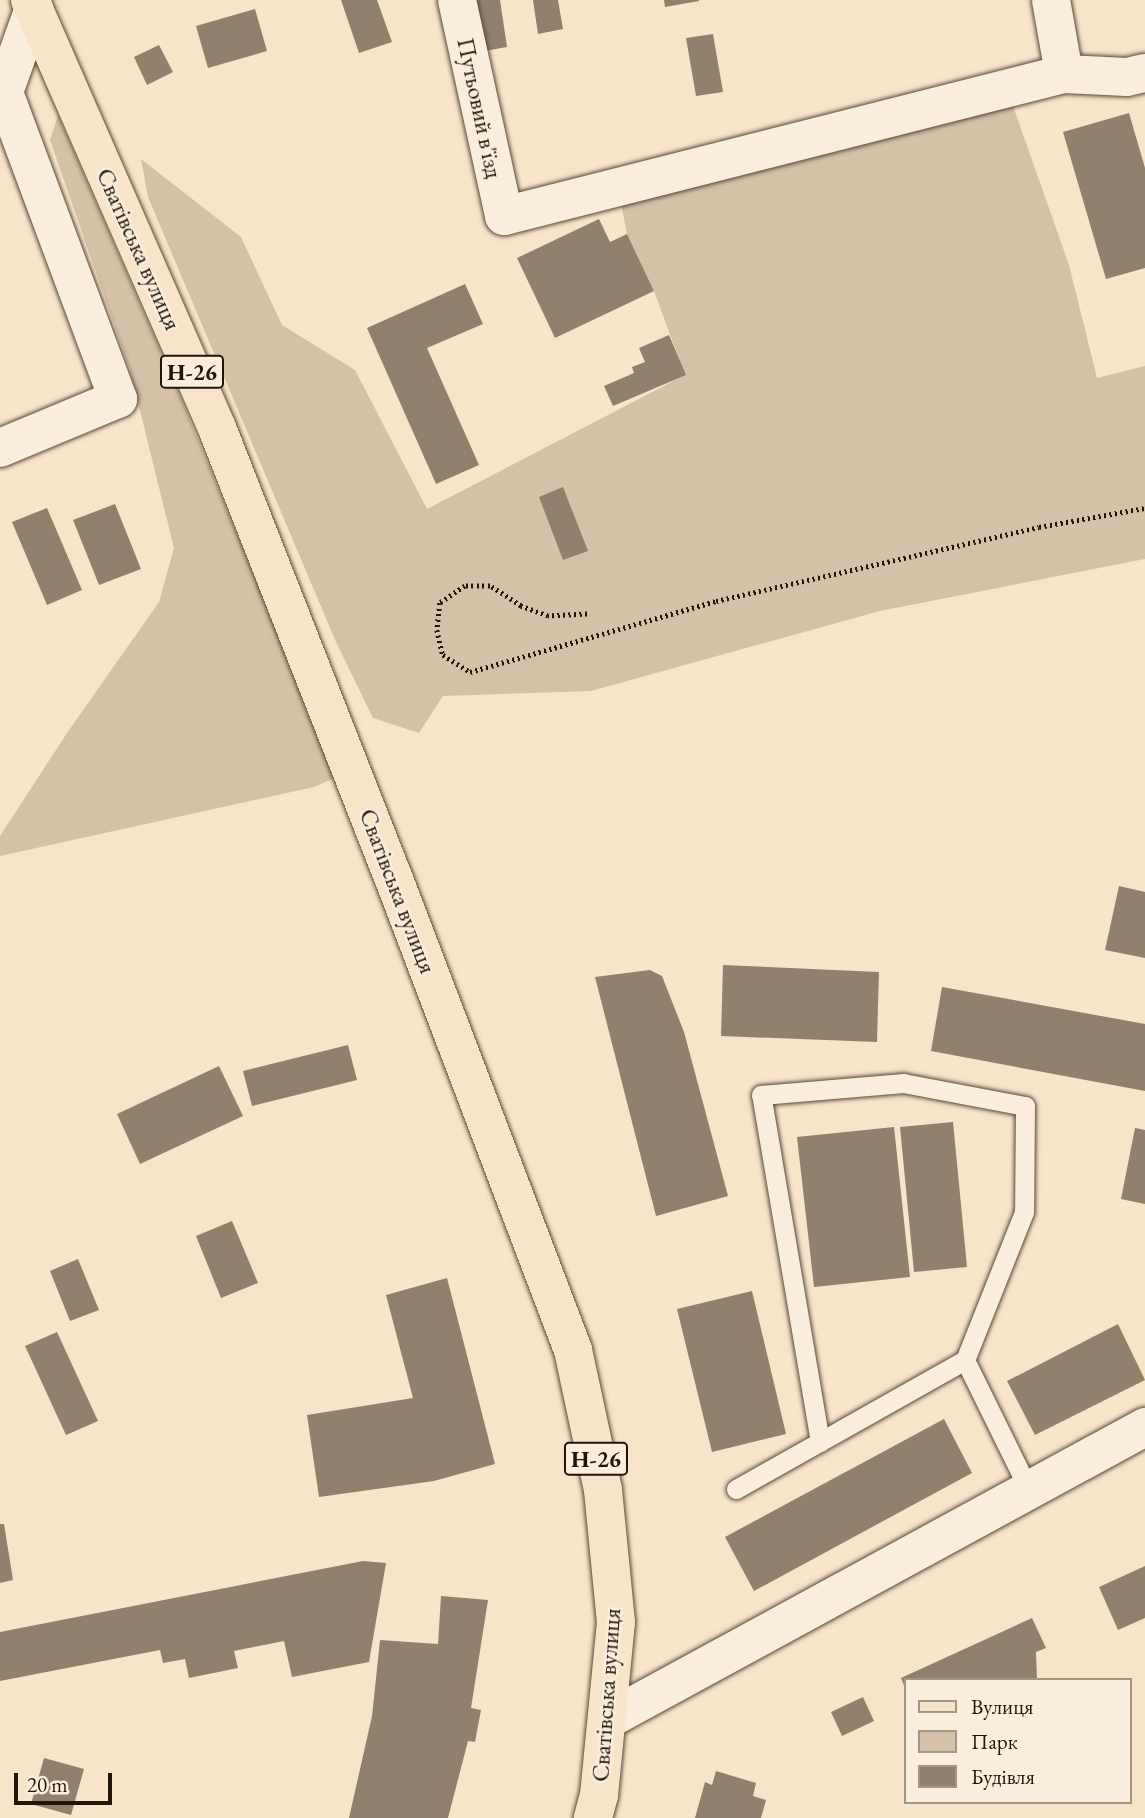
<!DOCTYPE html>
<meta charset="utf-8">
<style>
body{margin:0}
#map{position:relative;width:1145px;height:1818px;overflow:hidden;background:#f8e4c9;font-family:"EB Garamond",serif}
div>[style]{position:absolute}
.green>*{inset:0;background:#d4c1a8}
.building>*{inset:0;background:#91806b}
.path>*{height:4.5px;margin-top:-2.25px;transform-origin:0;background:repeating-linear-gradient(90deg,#221406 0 2px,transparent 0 5.5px)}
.roads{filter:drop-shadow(0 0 2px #584837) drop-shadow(0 0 2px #584837)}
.lane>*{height:19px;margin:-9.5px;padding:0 9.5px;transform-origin:9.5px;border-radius:9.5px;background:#faeddc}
.street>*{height:38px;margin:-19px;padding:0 19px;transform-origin:19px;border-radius:19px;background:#faeddc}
.primary>*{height:38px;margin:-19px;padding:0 19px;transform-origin:19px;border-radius:19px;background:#f8e4c9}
span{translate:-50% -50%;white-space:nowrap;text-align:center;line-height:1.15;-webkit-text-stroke:5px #faeddc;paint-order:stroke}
.shield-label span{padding:2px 5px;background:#faeddc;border:2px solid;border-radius:5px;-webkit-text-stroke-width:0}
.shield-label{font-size:23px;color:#221406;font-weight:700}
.street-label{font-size:24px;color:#221406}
.legend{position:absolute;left:904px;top:1678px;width:228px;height:126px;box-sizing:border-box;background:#faeddc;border:2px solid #a49686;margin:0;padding:9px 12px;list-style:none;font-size:21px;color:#221406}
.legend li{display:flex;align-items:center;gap:14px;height:35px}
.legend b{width:35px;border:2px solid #a49686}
.scale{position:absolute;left:14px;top:1773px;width:98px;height:32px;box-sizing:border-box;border:4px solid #221406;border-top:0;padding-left:9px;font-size:21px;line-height:24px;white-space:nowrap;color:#221406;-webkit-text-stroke:5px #faeddc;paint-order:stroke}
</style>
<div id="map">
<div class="green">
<div style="clip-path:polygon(1007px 89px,1069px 265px,1097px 378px,1145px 366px,1145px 559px,880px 611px,591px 691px,443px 696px,419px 733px,373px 718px,336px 642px,148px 197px,141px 159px,241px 237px,282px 325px,355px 370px,427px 509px,685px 375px,654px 291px,627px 234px,620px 198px)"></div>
<div style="clip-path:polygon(58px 115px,185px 408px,337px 777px,314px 787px,0 856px,0 836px,67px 733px,159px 602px,174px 548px,130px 370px,50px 140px)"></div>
</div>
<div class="building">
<div style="clip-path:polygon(341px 0,377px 0,392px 42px,359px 53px)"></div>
<div style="clip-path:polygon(471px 0,500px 0,507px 47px,479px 52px)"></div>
<div style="clip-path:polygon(533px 0,558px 0,563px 29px,538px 34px)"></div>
<div style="clip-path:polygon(664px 0,699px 0,699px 1px,665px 7px)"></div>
<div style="clip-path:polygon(255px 9px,267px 51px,208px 68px,196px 26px)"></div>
<div style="clip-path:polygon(713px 34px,723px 92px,696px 96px,686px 38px)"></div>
<div style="clip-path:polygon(159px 45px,173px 72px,147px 85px,134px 57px)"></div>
<div style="clip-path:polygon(1129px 113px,1145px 168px,1145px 268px,1106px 279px,1063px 132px)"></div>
<div style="clip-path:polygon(599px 219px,610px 242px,627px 234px,654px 291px,555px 338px,517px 258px)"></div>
<div style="clip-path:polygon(465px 284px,483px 324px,427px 348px,479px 465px,436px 484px,367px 328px)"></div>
<div style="clip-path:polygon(669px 335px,686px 375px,613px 406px,604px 386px,634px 373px,632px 367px,645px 362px,639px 348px)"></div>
<div style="clip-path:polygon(563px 487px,588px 551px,563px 560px,539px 497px)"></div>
<div style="clip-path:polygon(115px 504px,141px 569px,99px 585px,73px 520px)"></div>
<div style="clip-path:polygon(47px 508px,82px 590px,47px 605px,12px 522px)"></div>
<div style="clip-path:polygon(1119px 886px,1145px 892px,1145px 958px,1105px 950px)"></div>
<div style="clip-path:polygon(723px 965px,879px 972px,877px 1042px,721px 1036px)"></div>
<div style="clip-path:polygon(650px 970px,662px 976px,684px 1032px,728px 1196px,656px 1216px,595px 977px)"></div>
<div style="clip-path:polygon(942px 987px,1145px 1024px,1145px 1091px,931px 1051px)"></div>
<div style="clip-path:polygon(348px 1045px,357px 1080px,252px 1106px,243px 1071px)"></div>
<div style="clip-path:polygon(219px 1066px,243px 1116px,140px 1164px,117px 1114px)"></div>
<div style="clip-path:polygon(953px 1122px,967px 1267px,914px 1272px,900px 1127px)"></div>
<div style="clip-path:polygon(894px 1127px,910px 1277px,814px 1287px,797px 1137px)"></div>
<div style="clip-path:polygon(1135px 1128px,1145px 1130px,1145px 1204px,1121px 1199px)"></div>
<div style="clip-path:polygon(232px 1221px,258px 1283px,221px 1298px,196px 1236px)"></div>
<div style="clip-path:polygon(78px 1259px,99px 1310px,70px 1321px,50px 1271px)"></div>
<div style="clip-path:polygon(447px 1278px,495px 1464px,434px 1481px,319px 1497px,307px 1415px,413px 1398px,386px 1295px)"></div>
<div style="clip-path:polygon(752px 1291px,786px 1434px,712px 1452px,677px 1309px)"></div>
<div style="clip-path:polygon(1118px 1324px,1145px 1380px,1035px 1435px,1007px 1381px)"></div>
<div style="clip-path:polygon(57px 1332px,98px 1421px,66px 1435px,25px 1346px)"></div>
<div style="clip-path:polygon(944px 1419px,972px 1473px,754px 1591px,725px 1537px)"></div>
<div style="clip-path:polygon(0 1524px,4px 1524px,13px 1580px,0 1583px)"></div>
<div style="clip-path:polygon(363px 1561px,386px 1563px,369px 1662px,292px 1677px,284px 1641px,234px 1651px,238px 1668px,189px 1678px,185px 1659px,163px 1663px,160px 1650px,0 1681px,0 1632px)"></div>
<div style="clip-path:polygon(1145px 1566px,1145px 1618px,1118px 1630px,1099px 1587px)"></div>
<div style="clip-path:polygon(441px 1596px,488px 1600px,471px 1708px,481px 1710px,475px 1742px,468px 1741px,448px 1818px,349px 1818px,372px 1716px,380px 1640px,438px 1644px)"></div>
<div style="clip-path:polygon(1032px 1618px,1046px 1648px,1036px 1652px,1037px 1680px,905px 1680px,905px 1688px,901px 1678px)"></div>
<div style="clip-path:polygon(863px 1697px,874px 1721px,842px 1736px,831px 1712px)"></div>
<div style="clip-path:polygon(44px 1758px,84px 1769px,71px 1815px,31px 1804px)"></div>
<div style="clip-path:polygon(716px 1771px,756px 1783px,753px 1796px,766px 1800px,761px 1818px,695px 1818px,705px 1782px,712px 1785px)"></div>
</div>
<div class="path">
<div style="left:587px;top:614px;width:39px;rotate:177deg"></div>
<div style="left:548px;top:616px;width:29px;rotate:-160deg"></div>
<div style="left:521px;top:606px;width:37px;rotate:-147deg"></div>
<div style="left:490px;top:586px;width:25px;rotate:180deg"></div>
<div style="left:465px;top:586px;width:30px;rotate:146deg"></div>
<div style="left:440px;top:603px;width:27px;rotate:96deg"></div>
<div style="left:437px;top:630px;width:26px;rotate:77deg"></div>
<div style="left:443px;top:655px;width:32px;rotate:32deg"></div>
<div style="left:470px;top:672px;width:256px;rotate:-16.1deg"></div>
<div style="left:716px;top:601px;width:331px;rotate:-12.9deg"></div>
<div style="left:1039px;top:527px;width:108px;rotate:-10.2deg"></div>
</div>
<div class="roads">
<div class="lane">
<div style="left:820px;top:1442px;width:352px;rotate:-99.6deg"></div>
<div style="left:761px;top:1095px;width:143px;rotate:-4.8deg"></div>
<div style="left:903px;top:1083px;width:124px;rotate:10.7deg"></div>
<div style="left:1025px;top:1106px;width:106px;rotate:90.5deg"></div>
<div style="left:1024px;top:1212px;width:159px;rotate:111.7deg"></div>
<div style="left:736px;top:1489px;width:263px;rotate:-29.4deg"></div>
<div style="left:965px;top:1360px;width:145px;rotate:63.8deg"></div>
</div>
<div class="street">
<div style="left:457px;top:0;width:221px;rotate:77.7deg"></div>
<div style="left:504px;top:216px;width:578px;rotate:-14.23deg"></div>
<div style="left:1064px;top:74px;width:63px;rotate:2.7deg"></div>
<div style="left:1127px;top:77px;width:18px;rotate:-13deg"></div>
<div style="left:1051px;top:0;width:75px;rotate:80deg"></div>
<div style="left:0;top:448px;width:128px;rotate:-22.6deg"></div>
<div style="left:118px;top:399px;width:327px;rotate:-110.4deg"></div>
<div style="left:4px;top:92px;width:89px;rotate:-70.3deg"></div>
<div style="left:607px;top:1720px;width:613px;rotate:-28.57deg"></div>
</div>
<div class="primary">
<div style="left:30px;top:0;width:467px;rotate:66.4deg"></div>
<div style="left:217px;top:428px;width:479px;rotate:68.6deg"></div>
<div style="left:392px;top:874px;width:509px;rotate:69.18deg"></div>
<div style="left:573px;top:1350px;width:143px;rotate:77.9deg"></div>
<div style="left:603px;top:1490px;width:133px;rotate:84.4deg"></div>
<div style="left:616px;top:1622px;width:174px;rotate:95.6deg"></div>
<div style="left:599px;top:1795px;width:24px;rotate:105deg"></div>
</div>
</div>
<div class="shield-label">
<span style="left:192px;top:372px">Н-26</span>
<span style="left:596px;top:1459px">Н-26</span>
</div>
<div class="street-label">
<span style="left:480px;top:108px;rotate:78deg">Путьовий в'їзд</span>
<span style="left:139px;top:249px;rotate:66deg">Сватівська вулиця</span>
<span style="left:398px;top:891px;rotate:69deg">Сватівська вулиця</span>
<span style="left:606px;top:1695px;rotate:-86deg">Сватівська вулиця</span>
</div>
<ul class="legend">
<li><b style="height:9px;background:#f8e4c9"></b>Вулиця</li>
<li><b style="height:19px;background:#d4c1a8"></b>Парк</li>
<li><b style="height:19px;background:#91806b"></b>Будівля</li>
</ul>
<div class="scale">20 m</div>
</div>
